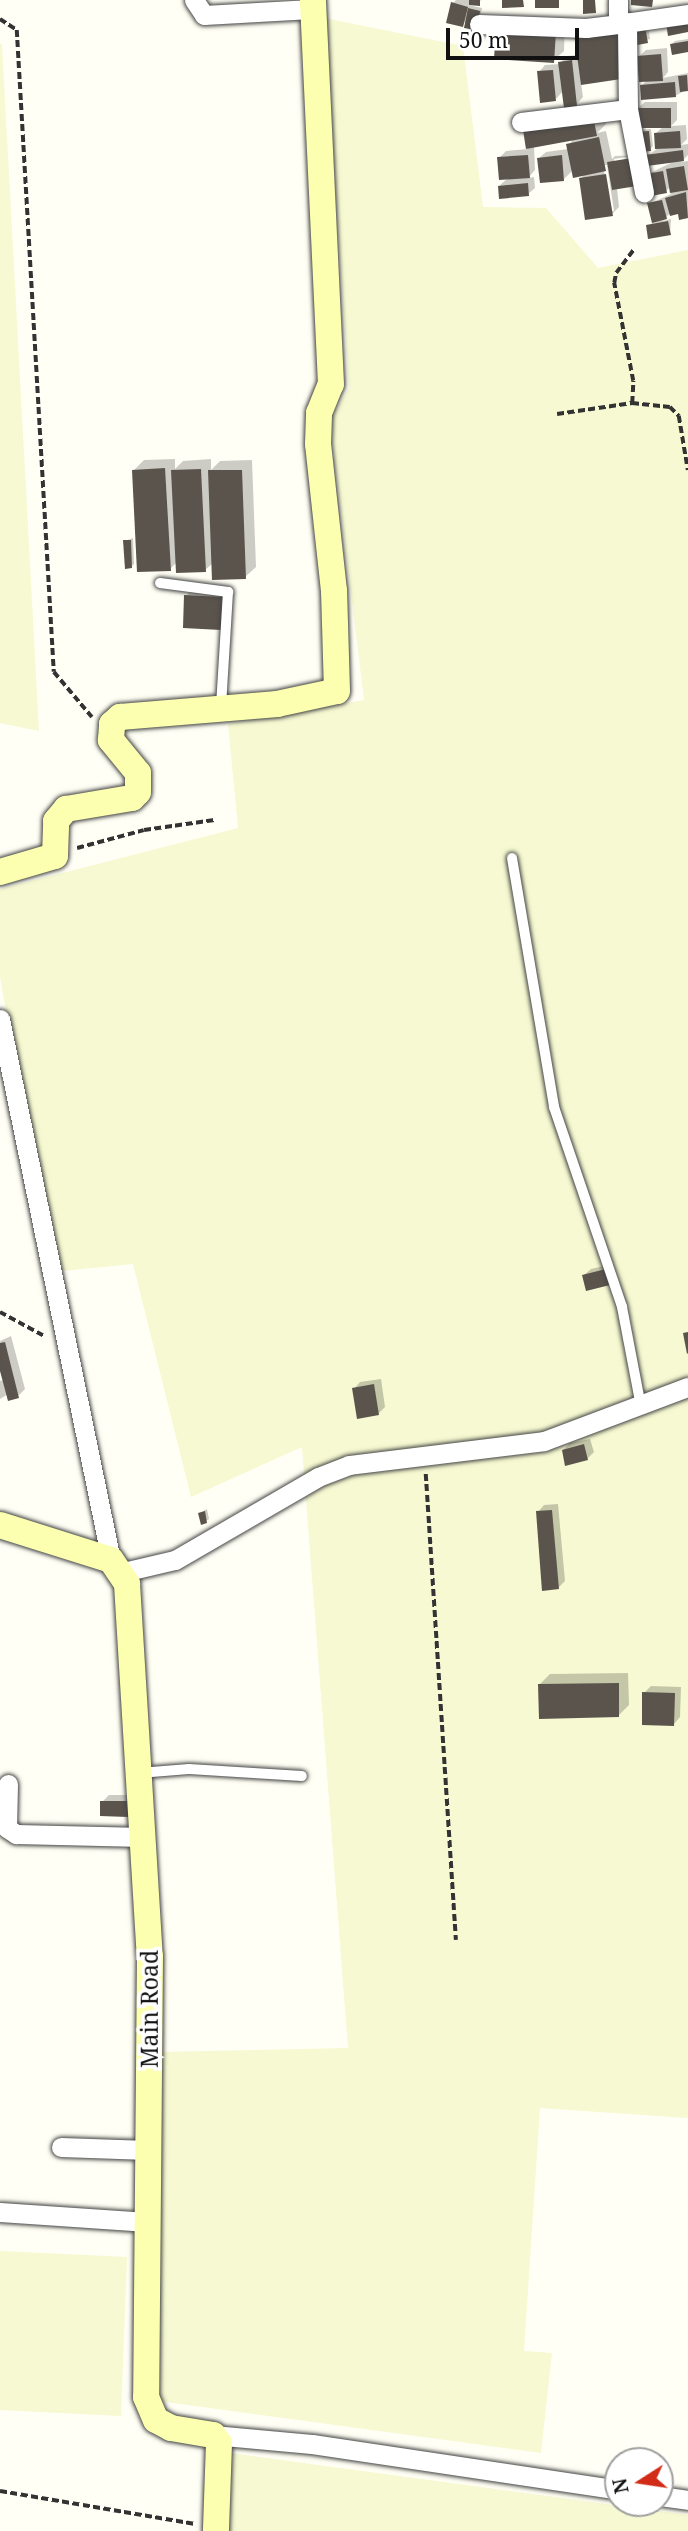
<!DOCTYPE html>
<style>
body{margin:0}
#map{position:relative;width:688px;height:2531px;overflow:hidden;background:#fffff5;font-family:"Noto Serif",serif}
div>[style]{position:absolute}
.farmland>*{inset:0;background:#f6f9d1}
.shadow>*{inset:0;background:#0003}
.building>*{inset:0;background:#5b544c}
.path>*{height:3.5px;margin-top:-1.75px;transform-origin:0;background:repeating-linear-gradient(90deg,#333 0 7px,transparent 0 10.5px)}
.roads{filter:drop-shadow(0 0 2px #444) drop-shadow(0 0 2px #444)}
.lane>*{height:10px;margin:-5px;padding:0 5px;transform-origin:5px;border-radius:5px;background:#fff}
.street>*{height:19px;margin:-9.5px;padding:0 9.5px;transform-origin:9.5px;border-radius:9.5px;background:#fff}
.secondary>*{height:26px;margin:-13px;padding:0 13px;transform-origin:13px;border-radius:13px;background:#fcffb0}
span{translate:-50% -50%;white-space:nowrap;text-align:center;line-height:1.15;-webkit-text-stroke:7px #fff;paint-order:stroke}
.street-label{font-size:23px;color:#111}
.north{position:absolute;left:604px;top:2447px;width:70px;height:70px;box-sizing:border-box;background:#fff;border:2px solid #a0a0a0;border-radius:50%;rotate:258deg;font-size:19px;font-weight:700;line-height:28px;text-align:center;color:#111}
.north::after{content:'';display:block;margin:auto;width:24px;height:32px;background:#d22c18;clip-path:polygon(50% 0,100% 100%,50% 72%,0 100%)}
.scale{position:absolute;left:446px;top:28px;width:133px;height:32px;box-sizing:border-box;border:4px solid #111;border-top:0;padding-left:9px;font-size:21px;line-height:24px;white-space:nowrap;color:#111;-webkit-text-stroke:5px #fff;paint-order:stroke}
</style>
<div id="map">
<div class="farmland">
<div style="clip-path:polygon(324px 18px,463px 46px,483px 207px,546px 208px,598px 268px,688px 250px,688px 2118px,540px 2108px,524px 2351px,552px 2353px,541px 2453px,158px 2401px,160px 2052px,348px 2048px,302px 1447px,191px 1497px,133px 1264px,52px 1272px,0 977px,0 889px,238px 828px,228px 724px,364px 700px,330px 420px,349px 388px)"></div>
<div style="clip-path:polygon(0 44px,2px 44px,39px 731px,0 723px)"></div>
<div style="clip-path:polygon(0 2251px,127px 2257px,121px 2416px,0 2410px)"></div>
<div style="clip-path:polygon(230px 2453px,688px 2515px,688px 2531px,224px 2531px)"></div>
</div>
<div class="shadow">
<div style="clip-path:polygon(456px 0,482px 0,468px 5px,482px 8px,479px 26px,468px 19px,462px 25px,453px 3px)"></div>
<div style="clip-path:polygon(647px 19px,650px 39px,634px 43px,636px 59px,646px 50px,667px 48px,668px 72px,663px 78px,688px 73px,688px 89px,675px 96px,642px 85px,647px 80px,639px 64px,627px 76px,581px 83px,583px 97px,577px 104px,563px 91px,556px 99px,539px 72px,545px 65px,560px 64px,566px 56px,579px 55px)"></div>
<div style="clip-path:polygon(565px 22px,564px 51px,553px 61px,496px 58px)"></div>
<div style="clip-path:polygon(688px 39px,688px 50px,672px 44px,675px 41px)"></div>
<div style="clip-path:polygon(645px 102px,677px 102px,677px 120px,671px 126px,686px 125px,687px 139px,681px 145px,688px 144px,688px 155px,681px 162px,688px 161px,688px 216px,681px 218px,679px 212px,669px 214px,663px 221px,671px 219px,670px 233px,648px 226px,654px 222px,649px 204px,671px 194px,670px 187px,666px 191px,648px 174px,677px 160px,647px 156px,657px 149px,656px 133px,663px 127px,638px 108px)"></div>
<div style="clip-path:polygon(evenodd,603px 107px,606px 124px,597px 133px,606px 131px,612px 159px,615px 156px,639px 155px,614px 159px,619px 207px,612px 214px,580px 179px,586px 173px,573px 170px,564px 179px,539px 158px,546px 152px,568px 149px,573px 138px,534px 146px,535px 170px,528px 178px,534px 177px,535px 188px,528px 194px,499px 186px,508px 178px,499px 158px,506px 151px,528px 149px,524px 130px,603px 107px,603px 165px,607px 165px,614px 211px,611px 211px,603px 165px)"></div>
<div style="clip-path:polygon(651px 129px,653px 146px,650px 149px,641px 130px)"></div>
<div style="clip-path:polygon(175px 459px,175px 469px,183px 461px,211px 459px,211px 470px,220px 461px,252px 460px,256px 567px,245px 577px,213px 563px,205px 570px,177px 562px,170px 569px,134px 470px,144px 460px)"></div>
<div style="clip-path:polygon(133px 538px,134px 564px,132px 566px,125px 541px)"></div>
<div style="clip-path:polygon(193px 589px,228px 591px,227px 621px,220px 628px,186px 596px)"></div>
<div style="clip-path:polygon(613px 1264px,616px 1277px,584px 1275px,591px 1269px)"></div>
<div style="clip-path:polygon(11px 1336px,25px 1389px,18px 1396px,8px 1394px,0 1399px,0 1381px,4px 1380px,0 1341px)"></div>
<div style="clip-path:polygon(381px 1379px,385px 1407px,378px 1414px,354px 1389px,360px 1382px)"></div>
<div style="clip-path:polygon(590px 1439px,594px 1452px,587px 1459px,563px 1450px,570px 1443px)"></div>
<div style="clip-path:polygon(558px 1504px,565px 1581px,558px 1588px,538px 1512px,544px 1505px)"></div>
<div style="clip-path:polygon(207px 1509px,209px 1519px,206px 1521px,200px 1513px)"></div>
<div style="clip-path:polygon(628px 1673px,629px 1705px,619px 1715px,540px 1684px,550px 1674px)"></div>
<div style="clip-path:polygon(651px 1686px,681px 1687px,680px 1717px,674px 1724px,644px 1693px)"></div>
<div style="clip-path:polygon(109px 1795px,134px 1795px,134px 1808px,127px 1815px,102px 1802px)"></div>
</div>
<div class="building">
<div style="clip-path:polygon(469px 0,480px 0,480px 6px,469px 5px)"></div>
<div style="clip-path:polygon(502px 0,523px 0,524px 7px,502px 8px)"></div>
<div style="clip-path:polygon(535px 0,559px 0,559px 8px,535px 8px)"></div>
<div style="clip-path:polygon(583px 0,595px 0,596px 13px,583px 14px)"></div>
<div style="clip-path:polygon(631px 0,653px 0,652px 7px,631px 5px)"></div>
<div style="clip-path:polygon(451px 2px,468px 7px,463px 27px,446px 23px)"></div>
<div style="clip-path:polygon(468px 8px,480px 11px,477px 30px,464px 28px)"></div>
<div style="clip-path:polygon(688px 19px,688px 32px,668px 36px,666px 23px)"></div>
<div style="clip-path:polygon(644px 21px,648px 43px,632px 46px,629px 23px)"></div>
<div style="clip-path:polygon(620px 26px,628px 78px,581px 85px,574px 33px)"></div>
<div style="clip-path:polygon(496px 28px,556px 31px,554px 63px,494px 59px)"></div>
<div style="clip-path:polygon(688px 41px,688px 52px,672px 55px,670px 44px)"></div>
<div style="clip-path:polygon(661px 54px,663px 81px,639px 82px,637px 56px)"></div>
<div style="clip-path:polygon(572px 60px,577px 106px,564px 108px,558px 62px)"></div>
<div style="clip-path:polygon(553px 70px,556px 101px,540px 103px,537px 71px)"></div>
<div style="clip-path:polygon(687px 75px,688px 91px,680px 92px,678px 76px)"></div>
<div style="clip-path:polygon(675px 82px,676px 97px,641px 100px,640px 85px)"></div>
<div style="clip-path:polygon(636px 108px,671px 108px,671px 128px,636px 128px)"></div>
<div style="clip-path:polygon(593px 116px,597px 136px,526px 149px,523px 130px)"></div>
<div style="clip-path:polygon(649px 131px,651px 151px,639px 152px,637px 132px)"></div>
<div style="clip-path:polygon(680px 131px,681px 148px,655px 149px,654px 133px)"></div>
<div style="clip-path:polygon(599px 137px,606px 171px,573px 178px,566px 144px)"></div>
<div style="clip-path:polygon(683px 150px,684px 161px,647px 166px,645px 155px)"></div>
<div style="clip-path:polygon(528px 155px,530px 178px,499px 180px,497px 157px)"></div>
<div style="clip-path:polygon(562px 155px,564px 181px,540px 183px,537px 158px)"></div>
<div style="clip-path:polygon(632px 158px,637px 186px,612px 190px,607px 162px)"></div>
<div style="clip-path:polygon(684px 166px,688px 190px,670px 193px,666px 169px)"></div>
<div style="clip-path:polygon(663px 171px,667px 193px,651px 196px,646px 174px)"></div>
<div style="clip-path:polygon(606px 174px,613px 216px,585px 220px,579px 178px)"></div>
<div style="clip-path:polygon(528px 183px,529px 196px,499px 199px,498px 186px)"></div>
<div style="clip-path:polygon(686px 192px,688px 218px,679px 220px,678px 214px,670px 216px,665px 198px)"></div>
<div style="clip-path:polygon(662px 200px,667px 219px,652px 223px,647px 203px)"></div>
<div style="clip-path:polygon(668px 221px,671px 235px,648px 239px,646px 225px)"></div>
<div style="clip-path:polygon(165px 468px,171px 571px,137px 572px,132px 470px)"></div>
<div style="clip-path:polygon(201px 469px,206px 572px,176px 573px,171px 470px)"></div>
<div style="clip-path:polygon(208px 470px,242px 470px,246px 579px,212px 580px)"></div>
<div style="clip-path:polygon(123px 540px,131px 540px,132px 568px,125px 569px)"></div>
<div style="clip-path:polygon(184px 595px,222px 597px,221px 630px,183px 628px)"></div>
<div style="clip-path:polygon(606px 1269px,610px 1285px,586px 1291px,582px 1275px)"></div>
<div style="clip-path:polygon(688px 1332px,688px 1353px,687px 1354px,683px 1333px)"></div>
<div style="clip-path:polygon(5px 1342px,19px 1398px,8px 1401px,0 1371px,0 1343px)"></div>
<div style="clip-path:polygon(374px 1384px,379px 1415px,357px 1419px,352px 1388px)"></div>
<div style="clip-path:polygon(584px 1444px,588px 1460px,565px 1466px,562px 1450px)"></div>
<div style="clip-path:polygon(552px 1510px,559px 1589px,542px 1591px,536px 1511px)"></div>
<div style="clip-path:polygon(205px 1511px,207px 1523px,201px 1525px,198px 1513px)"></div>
<div style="clip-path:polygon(619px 1683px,619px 1717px,539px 1719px,538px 1684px)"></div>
<div style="clip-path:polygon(642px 1692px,675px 1693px,674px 1726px,642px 1725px)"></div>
<div style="clip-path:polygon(100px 1801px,128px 1801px,128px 1817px,100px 1816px)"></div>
</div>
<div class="path">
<div style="left:0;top:19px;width:20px;rotate:33deg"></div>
<div style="left:17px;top:30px;width:643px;rotate:86.7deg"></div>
<div style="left:54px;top:672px;width:59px;rotate:49.8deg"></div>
<div style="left:632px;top:403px;width:22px;rotate:-87deg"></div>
<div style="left:633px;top:381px;width:100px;rotate:-101deg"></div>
<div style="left:614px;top:283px;width:10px;rotate:-79deg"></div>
<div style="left:616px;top:273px;width:30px;rotate:-53deg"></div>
<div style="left:557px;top:414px;width:76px;rotate:-8.3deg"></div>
<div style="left:632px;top:403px;width:38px;rotate:6deg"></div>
<div style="left:670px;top:407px;width:13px;rotate:45deg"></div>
<div style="left:679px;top:416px;width:55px;rotate:80.5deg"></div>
<div style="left:77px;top:848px;width:69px;rotate:-15deg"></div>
<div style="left:144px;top:830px;width:71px;rotate:-8.1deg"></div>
<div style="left:0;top:1312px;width:52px;rotate:28.5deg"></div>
<div style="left:426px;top:1474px;width:467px;rotate:86.3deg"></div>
<div style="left:0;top:2491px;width:198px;rotate:9.6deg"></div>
</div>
<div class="roads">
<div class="lane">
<div style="left:160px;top:583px;width:69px;rotate:7.5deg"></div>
<div style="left:228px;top:592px;width:114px;rotate:93.5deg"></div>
<div style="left:512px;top:858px;width:253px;rotate:80.4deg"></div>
<div style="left:554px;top:1107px;width:211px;rotate:71.2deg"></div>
<div style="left:622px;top:1307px;width:102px;rotate:79.2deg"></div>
<div style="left:139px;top:1773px;width:50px;rotate:-4.6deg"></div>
<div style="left:189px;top:1769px;width:113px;rotate:3.5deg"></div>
</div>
<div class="street">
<div style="left:194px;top:0;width:18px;rotate:56deg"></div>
<div style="left:204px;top:15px;width:107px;rotate:-3.2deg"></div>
<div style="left:618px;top:0;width:24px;rotate:90deg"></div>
<div style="left:618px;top:24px;width:71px;rotate:-8.1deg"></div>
<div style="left:479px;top:24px;width:107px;rotate:2.1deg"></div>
<div style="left:586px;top:28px;width:32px;rotate:-7deg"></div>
<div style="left:628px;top:109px;width:85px;rotate:79.1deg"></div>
<div style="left:521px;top:122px;width:108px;rotate:-6.9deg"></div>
<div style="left:628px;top:109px;width:87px;rotate:-90.7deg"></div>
<div style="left:0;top:1019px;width:552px;rotate:78.41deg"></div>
<div style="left:119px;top:1573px;width:57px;rotate:-13.1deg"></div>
<div style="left:175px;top:1560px;width:165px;rotate:-30.1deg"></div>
<div style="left:318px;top:1477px;width:33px;rotate:-21deg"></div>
<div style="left:349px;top:1465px;width:196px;rotate:-7deg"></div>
<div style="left:544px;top:1441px;width:154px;rotate:-20.6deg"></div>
<div style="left:8px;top:1784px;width:44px;rotate:91.3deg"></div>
<div style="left:7px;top:1828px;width:11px;rotate:34deg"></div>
<div style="left:16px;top:1834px;width:127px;rotate:1.4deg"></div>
<div style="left:61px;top:2147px;width:87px;rotate:2deg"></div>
<div style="left:0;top:2212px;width:148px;rotate:3.9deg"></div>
<div style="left:213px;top:2435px;width:99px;rotate:5.2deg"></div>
<div style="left:312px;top:2444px;width:309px;rotate:8.5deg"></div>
<div style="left:660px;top:2496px;width:28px;rotate:8deg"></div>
</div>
<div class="secondary">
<div style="left:0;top:872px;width:57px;rotate:-16.2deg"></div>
<div style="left:55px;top:856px;width:35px;rotate:-88deg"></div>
<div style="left:56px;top:821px;width:16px;rotate:-50deg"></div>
<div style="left:66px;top:809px;width:67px;rotate:-9.5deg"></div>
<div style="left:132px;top:798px;width:8px;rotate:-45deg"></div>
<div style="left:138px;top:792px;width:19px;rotate:-90deg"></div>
<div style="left:138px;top:773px;width:43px;rotate:-129.3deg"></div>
<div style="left:111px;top:740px;width:16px;rotate:-86deg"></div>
<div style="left:112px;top:724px;width:11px;rotate:-41deg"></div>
<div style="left:120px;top:717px;width:158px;rotate:-4.7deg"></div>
<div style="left:277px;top:704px;width:61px;rotate:-12.2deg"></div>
<div style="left:337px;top:691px;width:100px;rotate:-91.7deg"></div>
<div style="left:334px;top:591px;width:148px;rotate:-96.2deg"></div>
<div style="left:318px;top:444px;width:31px;rotate:-88deg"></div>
<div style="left:319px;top:413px;width:31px;rotate:-68deg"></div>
<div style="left:331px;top:384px;width:384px;rotate:-92.7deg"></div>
<div style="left:0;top:1525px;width:116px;rotate:17.5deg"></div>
<div style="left:111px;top:1560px;width:29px;rotate:56deg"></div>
<div style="left:127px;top:1584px;width:373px;rotate:86.5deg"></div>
<div style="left:150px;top:1956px;width:441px;rotate:90.5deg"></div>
<div style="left:146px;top:2397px;width:25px;rotate:67deg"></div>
<div style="left:156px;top:2420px;width:17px;rotate:28deg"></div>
<div style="left:171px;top:2428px;width:43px;rotate:9.5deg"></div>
<div style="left:213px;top:2435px;width:10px;rotate:53deg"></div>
<div style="left:219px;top:2443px;width:88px;rotate:92deg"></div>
</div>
</div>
<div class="street-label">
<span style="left:149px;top:2009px;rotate:-90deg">Main Road</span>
</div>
<div class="north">N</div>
<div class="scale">50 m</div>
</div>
